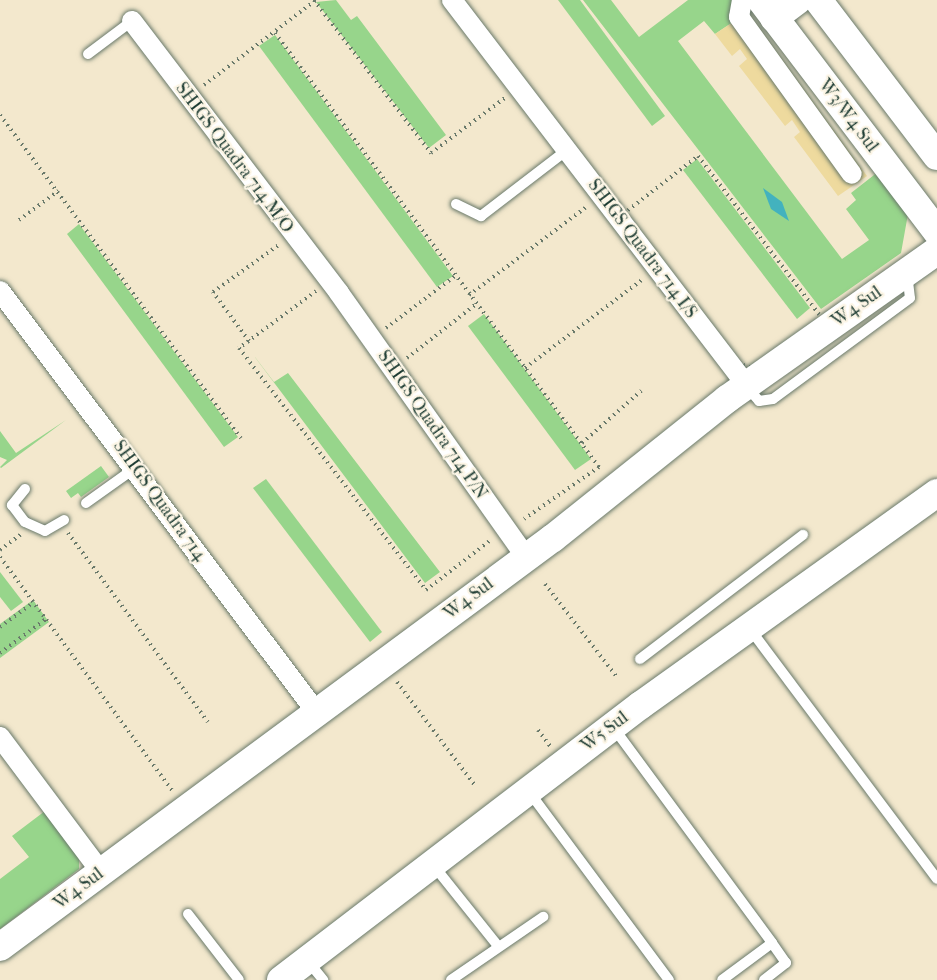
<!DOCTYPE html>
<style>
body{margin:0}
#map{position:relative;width:937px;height:980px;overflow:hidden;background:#f3e8cd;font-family:"IM FELL French Canon",serif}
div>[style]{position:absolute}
.green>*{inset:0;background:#97d58b}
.sand>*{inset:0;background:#eeda9e}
.water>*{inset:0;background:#43b2be}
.path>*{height:4px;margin-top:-2px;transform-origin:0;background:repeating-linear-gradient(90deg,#69796a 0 1.5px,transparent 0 6px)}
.roads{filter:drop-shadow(0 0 2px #69796a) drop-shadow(0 0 2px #69796a)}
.lane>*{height:10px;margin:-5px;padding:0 5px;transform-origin:5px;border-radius:5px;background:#fff}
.street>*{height:20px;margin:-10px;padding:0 10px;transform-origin:10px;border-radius:10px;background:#fff}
.secondary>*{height:28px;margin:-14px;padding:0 14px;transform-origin:14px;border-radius:14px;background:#fff}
span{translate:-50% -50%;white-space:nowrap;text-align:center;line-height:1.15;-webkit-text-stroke:4.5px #fcf5e5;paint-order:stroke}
.street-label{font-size:18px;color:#1f3d34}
</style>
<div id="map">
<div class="green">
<div style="clip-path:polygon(336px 0,351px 20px,357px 16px,446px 135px,429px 148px,316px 2px)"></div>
<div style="clip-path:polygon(558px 0,580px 0,665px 116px,652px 126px)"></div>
<div style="clip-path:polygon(583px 0,611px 0,639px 37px,688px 0,738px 0,748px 12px,715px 34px,704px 21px,678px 41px,842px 259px,869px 240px,846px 209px,856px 200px,851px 193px,883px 168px,908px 214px,901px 253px,821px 309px)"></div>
<div style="clip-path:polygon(275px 35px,453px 276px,437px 287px,259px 46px)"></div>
<div style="clip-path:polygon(697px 159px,810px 308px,797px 319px,683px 170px)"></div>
<div style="clip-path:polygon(79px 224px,238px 437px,224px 447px,67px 234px)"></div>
<div style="clip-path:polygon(484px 314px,591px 459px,575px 470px,468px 326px)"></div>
<div style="clip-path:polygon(248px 348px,274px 382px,288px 373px,440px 572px,425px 583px)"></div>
<div style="clip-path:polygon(66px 420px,1px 468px,0 467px,7px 460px,0 457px,0 431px,16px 453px)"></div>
<div style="clip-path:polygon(101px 466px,109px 477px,81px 497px,78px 493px,71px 498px,66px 491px)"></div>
<div style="clip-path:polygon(266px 479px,382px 632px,370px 642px,253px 488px)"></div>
<div style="clip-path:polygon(0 572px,23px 602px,11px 611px,0 597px)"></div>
<div style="clip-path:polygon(33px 600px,49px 622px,0 658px,0 624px)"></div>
<div style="clip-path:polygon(45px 811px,79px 855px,79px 869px,0 929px,0 879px,29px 857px,12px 836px)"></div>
</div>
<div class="sand">
<div style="clip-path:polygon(748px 12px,867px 176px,838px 196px,794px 137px,800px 132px,792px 120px,785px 126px,739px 66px,747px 59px,740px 49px,732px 56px,715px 34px)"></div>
</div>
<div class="water">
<div style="clip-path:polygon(763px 188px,782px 202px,789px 221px,771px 209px)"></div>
</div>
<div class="path">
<div style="left:314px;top:0;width:193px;rotate:52.6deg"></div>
<div style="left:431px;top:153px;width:94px;rotate:-36.7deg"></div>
<div style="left:275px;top:33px;width:542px;rotate:53.26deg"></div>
<div style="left:599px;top:467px;width:91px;rotate:145.3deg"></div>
<div style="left:204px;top:85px;width:141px;rotate:-37.2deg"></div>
<div style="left:0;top:115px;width:403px;rotate:53.3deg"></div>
<div style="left:698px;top:156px;width:204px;rotate:52.6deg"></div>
<div style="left:822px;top:318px;width:83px;rotate:142.3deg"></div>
<div style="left:756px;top:369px;width:20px;rotate:-162deg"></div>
<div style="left:737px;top:363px;width:188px;rotate:-127.4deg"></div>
<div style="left:623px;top:214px;width:95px;rotate:-37.7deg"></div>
<div style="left:19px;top:220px;width:49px;rotate:-36.6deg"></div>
<div style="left:316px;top:291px;width:96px;rotate:143.5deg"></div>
<div style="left:239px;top:348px;width:306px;rotate:52.3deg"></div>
<div style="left:426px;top:590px;width:83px;rotate:-37.7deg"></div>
<div style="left:469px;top:295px;width:146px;rotate:-36.9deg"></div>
<div style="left:386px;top:328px;width:86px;rotate:-37deg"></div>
<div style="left:249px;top:341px;width:61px;rotate:-126.3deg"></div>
<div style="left:213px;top:292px;width:82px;rotate:-35.6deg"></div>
<div style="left:407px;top:358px;width:88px;rotate:-38deg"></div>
<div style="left:525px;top:368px;width:148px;rotate:-37deg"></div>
<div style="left:582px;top:443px;width:79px;rotate:-41.4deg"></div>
<div style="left:68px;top:533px;width:235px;rotate:53.5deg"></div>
<div style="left:0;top:550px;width:26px;rotate:-37deg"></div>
<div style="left:0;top:557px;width:290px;rotate:53.6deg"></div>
<div style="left:545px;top:584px;width:118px;rotate:52.3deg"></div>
<div style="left:0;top:627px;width:42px;rotate:-36.3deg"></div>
<div style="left:0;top:653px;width:57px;rotate:-36.5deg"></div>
<div style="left:397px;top:682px;width:128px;rotate:53deg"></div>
<div style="left:538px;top:730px;width:20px;rotate:53deg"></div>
</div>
<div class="roads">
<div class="lane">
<div style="left:88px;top:54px;width:55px;rotate:-36.9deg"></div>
<div style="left:456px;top:204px;width:28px;rotate:26deg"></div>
<div style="left:481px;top:216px;width:108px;rotate:-37.5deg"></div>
<div style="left:746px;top:386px;width:20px;rotate:49deg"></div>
<div style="left:759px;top:401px;width:14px;rotate:-8deg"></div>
<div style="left:773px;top:399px;width:170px;rotate:-36.4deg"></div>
<div style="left:910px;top:298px;width:23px;rotate:-97deg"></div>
<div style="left:25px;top:489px;width:21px;rotate:129deg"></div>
<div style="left:12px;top:505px;width:21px;rotate:53deg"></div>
<div style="left:25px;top:522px;width:22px;rotate:24deg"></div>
<div style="left:45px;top:531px;width:22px;rotate:-30deg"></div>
<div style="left:86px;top:503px;width:60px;rotate:-35.5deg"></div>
<div style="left:750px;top:629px;width:312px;rotate:53.2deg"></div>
<div style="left:640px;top:659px;width:205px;rotate:-37.3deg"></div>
<div style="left:613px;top:727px;width:268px;rotate:53.6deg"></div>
<div style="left:772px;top:943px;width:62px;rotate:143.5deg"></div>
<div style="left:530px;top:793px;width:233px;rotate:53.4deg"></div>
<div style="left:434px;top:866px;width:102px;rotate:51.3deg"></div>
<div style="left:188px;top:914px;width:83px;rotate:52.3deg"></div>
<div style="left:307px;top:960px;width:26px;rotate:51deg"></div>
<div style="left:451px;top:980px;width:112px;rotate:-34.4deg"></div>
<div style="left:764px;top:980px;width:28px;rotate:-38deg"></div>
<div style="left:786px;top:963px;width:24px;rotate:-125deg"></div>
</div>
<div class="street">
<div style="left:452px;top:0;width:484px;rotate:52.6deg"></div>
<div style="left:742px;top:0;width:17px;rotate:100deg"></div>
<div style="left:739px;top:17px;width:193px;rotate:54.3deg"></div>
<div style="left:132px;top:21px;width:342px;rotate:52.7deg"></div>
<div style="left:339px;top:293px;width:324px;rotate:54.7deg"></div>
<div style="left:0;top:291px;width:528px;rotate:53.09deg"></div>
<div style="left:0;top:737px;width:169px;rotate:53.2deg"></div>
</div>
<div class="secondary">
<div style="left:761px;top:0;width:291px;rotate:52.8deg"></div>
<div style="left:818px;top:0;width:196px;rotate:52.7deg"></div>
<div style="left:774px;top:18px;width:30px;rotate:-37deg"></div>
<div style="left:0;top:947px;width:688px;rotate:-36.49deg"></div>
<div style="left:553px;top:538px;width:223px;rotate:-38.6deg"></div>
<div style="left:727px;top:399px;width:257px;rotate:-35.2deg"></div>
<div style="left:281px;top:980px;width:453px;rotate:-37.4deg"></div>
<div style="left:641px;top:705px;width:364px;rotate:-35.6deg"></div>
</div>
</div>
<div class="street-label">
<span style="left:848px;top:116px;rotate:53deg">W3/W4 Sul</span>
<span style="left:234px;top:158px;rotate:53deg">SHIGS Quadra 714 M/O</span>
<span style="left:642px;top:249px;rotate:53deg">SHIGS Quadra 714 I/S</span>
<span style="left:857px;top:307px;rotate:-35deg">W4 Sul</span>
<span style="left:432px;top:425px;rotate:55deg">SHIGS Quadra 714 P/N</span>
<span style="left:159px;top:501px;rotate:54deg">SHIGS Quadra 714</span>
<span style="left:469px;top:599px;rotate:-37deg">W4 Sul</span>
<span style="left:605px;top:732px;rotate:-37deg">W5 Sul</span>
<span style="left:79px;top:889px;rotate:-37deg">W4 Sul</span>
</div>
</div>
